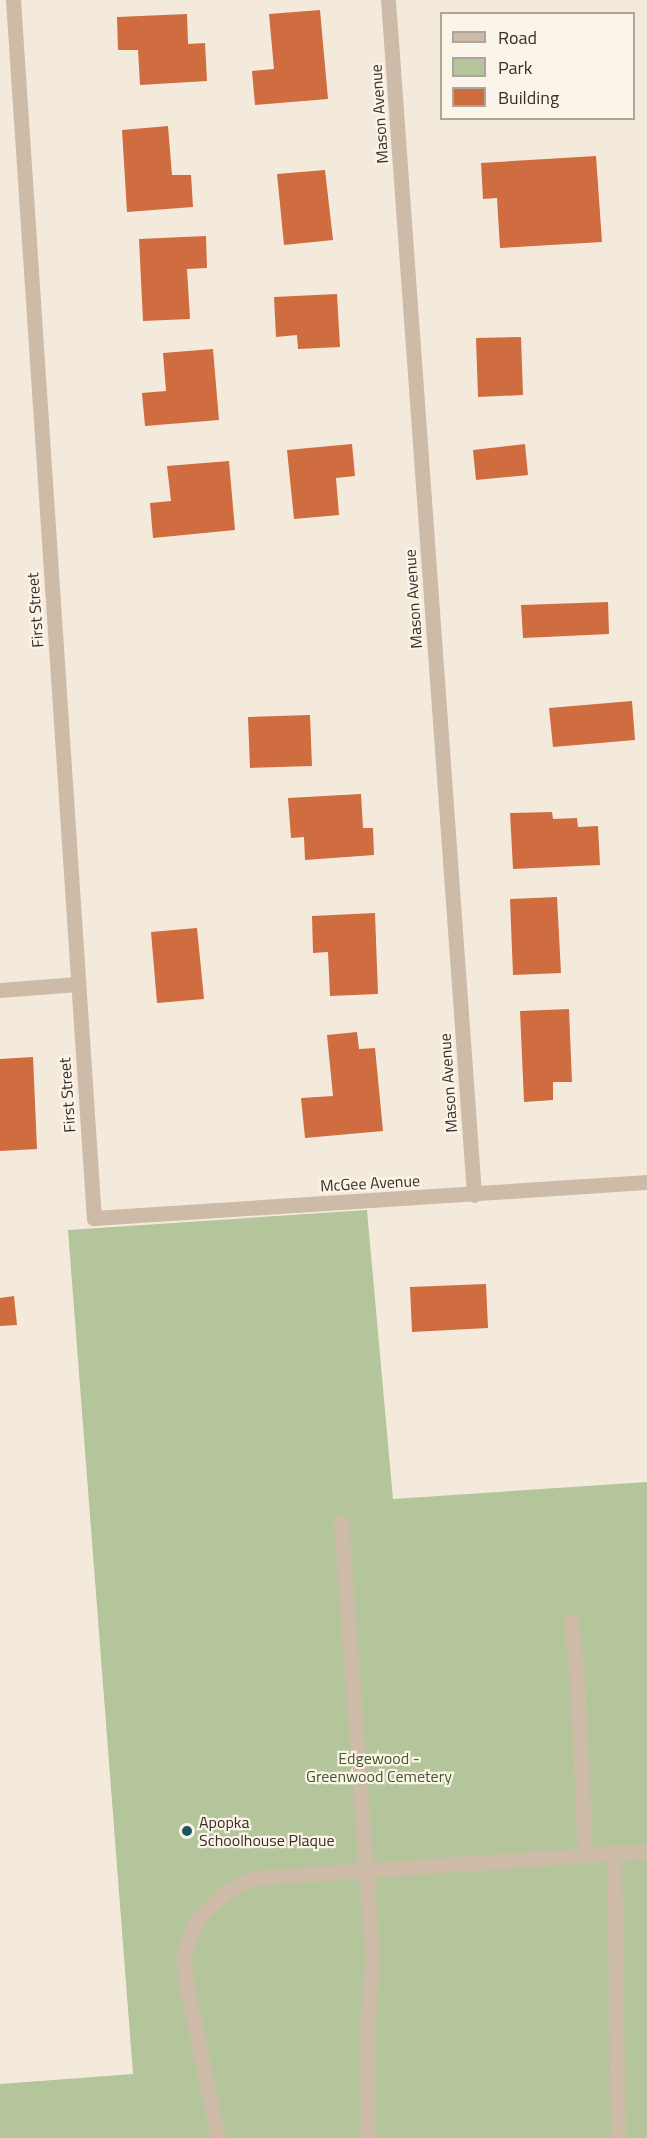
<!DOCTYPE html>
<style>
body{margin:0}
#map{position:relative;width:647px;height:2138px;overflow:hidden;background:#f4eadc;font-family:"Titillium Web",sans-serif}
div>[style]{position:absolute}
.green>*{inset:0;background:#b4c59b}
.building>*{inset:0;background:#cf6c40}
.minor>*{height:15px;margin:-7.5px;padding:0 7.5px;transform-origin:7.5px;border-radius:7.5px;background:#cdbba7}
.dots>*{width:16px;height:16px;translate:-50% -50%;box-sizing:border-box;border:3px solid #fbf4e9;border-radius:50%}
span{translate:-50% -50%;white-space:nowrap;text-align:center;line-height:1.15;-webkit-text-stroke:4.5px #fbf4e9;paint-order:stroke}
.street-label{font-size:16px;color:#392f28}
.park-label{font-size:16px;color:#455a2a}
.poi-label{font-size:16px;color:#392f28}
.left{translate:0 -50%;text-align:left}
.legend{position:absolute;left:440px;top:12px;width:195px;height:108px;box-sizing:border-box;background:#fbf4e9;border:2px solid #ada59c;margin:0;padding:8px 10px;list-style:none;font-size:18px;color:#392f28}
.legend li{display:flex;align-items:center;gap:12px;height:30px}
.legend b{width:30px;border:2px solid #ada59c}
</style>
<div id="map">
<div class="green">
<div style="clip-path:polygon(367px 1210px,393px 1499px,647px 1482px,647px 2138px,0 2138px,0 2084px,133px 2074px,68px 1230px)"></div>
</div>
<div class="building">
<div style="clip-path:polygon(320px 10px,328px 99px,255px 105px,252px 71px,274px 69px,269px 14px)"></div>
<div style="clip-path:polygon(187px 14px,188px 44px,205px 43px,207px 81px,140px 85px,138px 50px,118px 50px,117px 17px)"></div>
<div style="clip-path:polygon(168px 126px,172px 175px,191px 175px,193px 207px,127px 212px,122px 130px)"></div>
<div style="clip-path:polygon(596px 156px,602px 242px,500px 248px,497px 198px,483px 199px,481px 163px)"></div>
<div style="clip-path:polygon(325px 170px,333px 240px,284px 245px,277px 174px)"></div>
<div style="clip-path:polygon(206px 236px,207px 268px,187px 269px,190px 319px,143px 321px,139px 239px)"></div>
<div style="clip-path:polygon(337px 294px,340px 347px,298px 349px,297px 335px,276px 337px,274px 297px)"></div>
<div style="clip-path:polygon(521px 337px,523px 395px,478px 397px,476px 338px)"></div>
<div style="clip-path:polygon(213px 349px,219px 420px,145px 426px,142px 393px,166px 391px,163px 353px)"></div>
<div style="clip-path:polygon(352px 444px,355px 476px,336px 478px,339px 515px,294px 519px,287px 450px)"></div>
<div style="clip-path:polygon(525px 444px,528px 475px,476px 480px,473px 450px)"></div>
<div style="clip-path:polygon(229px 461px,235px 530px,153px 538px,150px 503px,171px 501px,167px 466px)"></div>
<div style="clip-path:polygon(608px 602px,609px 634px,523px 638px,521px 605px)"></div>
<div style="clip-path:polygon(632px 701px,635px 740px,553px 747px,549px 708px)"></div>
<div style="clip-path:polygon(310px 715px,312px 766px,250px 768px,248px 717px)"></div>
<div style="clip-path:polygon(361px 794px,363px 828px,373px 828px,374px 855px,305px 860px,304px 837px,291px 838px,288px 798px)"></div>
<div style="clip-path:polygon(552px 812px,553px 819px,577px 818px,578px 827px,598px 826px,600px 865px,513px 869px,510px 813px)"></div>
<div style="clip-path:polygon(557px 897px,561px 973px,513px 975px,510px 899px)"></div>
<div style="clip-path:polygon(375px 913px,378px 994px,330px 996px,328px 952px,313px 953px,312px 916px)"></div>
<div style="clip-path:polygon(197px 928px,204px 999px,157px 1003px,151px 932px)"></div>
<div style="clip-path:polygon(569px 1009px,572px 1082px,553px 1082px,553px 1100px,524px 1102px,520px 1011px)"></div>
<div style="clip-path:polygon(357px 1032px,359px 1049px,375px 1048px,383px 1131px,305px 1138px,301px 1098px,333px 1096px,327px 1035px)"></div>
<div style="clip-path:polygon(33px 1057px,37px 1149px,0 1151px,0 1059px)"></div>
<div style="clip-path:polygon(486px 1284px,488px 1328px,412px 1332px,410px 1287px)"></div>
<div style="clip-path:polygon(14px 1296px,17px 1325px,0 1326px,0 1298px)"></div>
</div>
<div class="minor">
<div style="left:13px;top:0;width:1221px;rotate:86.2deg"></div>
<div style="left:94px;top:1218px;width:554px;rotate:-3.72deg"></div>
<div style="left:388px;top:0;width:1198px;rotate:85.88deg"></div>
<div style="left:0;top:990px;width:77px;rotate:-4.5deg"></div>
<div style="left:341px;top:1522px;width:438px;rotate:85.9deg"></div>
<div style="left:372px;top:1959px;width:72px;rotate:94deg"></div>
<div style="left:367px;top:2031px;width:107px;rotate:89.5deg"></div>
<div style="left:571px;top:1622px;width:55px;rotate:83.8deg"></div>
<div style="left:577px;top:1677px;width:178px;rotate:87.4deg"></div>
<div style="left:614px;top:1853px;width:285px;rotate:89.2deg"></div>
<div style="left:218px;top:2138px;width:157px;rotate:-101.7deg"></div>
<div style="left:186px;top:1984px;width:30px;rotate:-94deg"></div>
<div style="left:184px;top:1954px;width:36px;rotate:-71deg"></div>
<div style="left:196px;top:1920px;width:41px;rotate:-43deg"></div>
<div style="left:226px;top:1892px;width:30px;rotate:-28deg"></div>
<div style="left:252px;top:1878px;width:396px;rotate:-3.9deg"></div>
</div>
<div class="dots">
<div style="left:187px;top:1831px;background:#1a555e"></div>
</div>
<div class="street-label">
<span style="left:379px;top:114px;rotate:-94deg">Mason Avenue</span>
<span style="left:413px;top:599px;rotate:-94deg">Mason Avenue</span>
<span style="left:35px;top:610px;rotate:-94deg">First Street</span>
<span style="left:448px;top:1083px;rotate:-94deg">Mason Avenue</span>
<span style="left:67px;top:1095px;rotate:-94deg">First Street</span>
<span style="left:370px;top:1183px;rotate:-3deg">McGee Avenue</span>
</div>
<div class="park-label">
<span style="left:379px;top:1767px">Edgewood -<br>Greenwood Cemetery</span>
</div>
<div class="poi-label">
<span class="left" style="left:199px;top:1831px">Apopka<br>Schoolhouse Plaque</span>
</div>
<ul class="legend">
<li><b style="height:8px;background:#cdbba7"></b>Road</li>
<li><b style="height:16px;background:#b4c59b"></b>Park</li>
<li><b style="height:16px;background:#cf6c40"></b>Building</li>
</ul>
</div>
